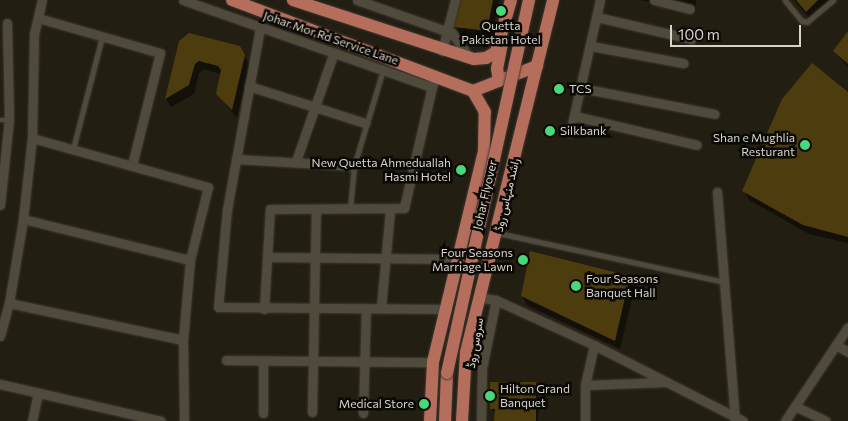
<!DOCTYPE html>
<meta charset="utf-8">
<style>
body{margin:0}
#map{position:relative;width:848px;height:421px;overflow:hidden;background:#231e12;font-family:Commissioner,Vazirmatn,sans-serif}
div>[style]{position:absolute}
.shadow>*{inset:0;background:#0007}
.building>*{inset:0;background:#4d3c0e}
.roads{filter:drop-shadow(0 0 1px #3d3932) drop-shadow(0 0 1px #3d3932)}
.service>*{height:4.5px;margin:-2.25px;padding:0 2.25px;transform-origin:2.25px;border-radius:2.25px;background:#4f4a3c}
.minor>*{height:9px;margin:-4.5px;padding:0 4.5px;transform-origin:4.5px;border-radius:4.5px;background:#4f4a3c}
.primary>*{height:12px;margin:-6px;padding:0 6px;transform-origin:6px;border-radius:6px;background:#b66e5c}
.bridges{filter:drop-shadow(0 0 1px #3d3932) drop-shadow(0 0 1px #3d3932)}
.primary-bridge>*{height:12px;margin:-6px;padding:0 6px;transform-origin:6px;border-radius:6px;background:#b66e5c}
.dots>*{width:14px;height:14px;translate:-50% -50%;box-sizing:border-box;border:2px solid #0b0905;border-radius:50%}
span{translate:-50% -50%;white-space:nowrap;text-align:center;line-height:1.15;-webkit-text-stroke:5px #0b0905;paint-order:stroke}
.poi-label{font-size:12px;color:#d7d3cc}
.left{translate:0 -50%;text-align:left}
.right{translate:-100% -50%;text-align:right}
.street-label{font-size:12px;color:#d7d3cc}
.scale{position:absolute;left:670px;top:25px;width:131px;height:22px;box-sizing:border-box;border:2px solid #d7d3cc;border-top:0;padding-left:6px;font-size:15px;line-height:18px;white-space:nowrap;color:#d7d3cc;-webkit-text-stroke:4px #0b0905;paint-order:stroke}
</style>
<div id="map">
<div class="shadow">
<div style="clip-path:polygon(460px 0,499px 0,491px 40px,461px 36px,456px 27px)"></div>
<div style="clip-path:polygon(640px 0,696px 0,696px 13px)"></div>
<div style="clip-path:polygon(794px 0,833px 0,811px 20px)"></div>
<div style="clip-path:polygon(848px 33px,848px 67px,834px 51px)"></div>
<div style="clip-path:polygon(180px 42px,239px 48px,250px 65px,237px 118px,217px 93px,221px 74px,204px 69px,199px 73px,194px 94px,171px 107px,166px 99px)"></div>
<div style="clip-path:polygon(848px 93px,848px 243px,809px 234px,749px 200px,744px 191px)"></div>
<div style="clip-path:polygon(630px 277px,635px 286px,620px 349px,527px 305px,522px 296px)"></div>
<div style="clip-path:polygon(536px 383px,539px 389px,538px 421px,495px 421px,496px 414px,491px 409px)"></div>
</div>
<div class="building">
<div style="clip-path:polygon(461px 0,493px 0,487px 31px,454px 27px)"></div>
<div style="clip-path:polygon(796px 0,818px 0,806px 12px)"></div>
<div style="clip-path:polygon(848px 31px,848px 64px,833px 51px)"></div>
<div style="clip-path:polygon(189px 33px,240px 46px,245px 55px,232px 110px,216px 94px,221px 70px,218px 66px,199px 61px,195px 64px,189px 85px,165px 99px,179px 41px)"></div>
<div style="clip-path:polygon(812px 63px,848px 92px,848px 237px,803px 225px,742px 191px,782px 99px)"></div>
<div style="clip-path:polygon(530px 251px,630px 276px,615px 341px,521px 296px)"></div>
<div style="clip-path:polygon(490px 382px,536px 382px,536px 421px,494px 421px,495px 409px,490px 409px)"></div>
</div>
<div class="roads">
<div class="service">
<div style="left:785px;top:0;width:27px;rotate:51deg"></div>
<div style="left:802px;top:21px;width:5px;rotate:11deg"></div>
<div style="left:807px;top:22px;width:34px;rotate:-40deg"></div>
<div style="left:0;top:120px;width:9px"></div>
<div style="left:73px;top:149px;width:116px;rotate:-75.5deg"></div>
<div style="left:350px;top:209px;width:43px;rotate:-84.7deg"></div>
<div style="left:354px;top:166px;width:100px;rotate:-73.2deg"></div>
<div style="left:498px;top:233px;width:231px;rotate:12.2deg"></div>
</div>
<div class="minor">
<div style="left:183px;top:0;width:264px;rotate:19.3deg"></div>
<div style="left:432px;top:87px;width:4px;rotate:-76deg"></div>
<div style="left:357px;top:0;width:101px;rotate:19.2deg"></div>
<div style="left:452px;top:33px;width:29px;rotate:55deg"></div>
<div style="left:654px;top:0;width:37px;rotate:14deg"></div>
<div style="left:597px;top:17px;width:97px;rotate:13.2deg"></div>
<div style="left:38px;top:18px;width:127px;rotate:16deg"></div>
<div style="left:160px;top:53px;width:115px;rotate:104deg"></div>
<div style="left:260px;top:28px;width:184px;rotate:100.3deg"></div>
<div style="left:227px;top:209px;width:98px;rotate:95.2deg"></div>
<div style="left:218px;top:307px;width:229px;rotate:0.5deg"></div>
<div style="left:591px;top:46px;width:94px;rotate:10.5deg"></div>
<div style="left:442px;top:51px;width:53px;rotate:-75.7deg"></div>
<div style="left:249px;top:86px;width:122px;rotate:17.7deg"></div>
<div style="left:581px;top:88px;width:136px;rotate:11deg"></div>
<div style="left:575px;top:116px;width:125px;rotate:13.4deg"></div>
<div style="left:570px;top:133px;width:136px;rotate:-77.3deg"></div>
<div style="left:32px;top:138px;width:183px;rotate:15.6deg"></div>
<div style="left:208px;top:187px;width:75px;rotate:103.9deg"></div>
<div style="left:190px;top:260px;width:80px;rotate:95deg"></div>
<div style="left:183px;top:340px;width:81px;rotate:89.3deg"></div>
<div style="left:236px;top:159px;width:118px;rotate:3.4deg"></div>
<div style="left:296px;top:161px;width:115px;rotate:-70.8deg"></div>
<div style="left:717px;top:192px;width:230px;rotate:85.5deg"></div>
<div style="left:0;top:205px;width:85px;rotate:-84deg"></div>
<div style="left:9px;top:120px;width:97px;rotate:-91.2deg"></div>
<div style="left:23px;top:219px;width:172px;rotate:13.8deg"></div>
<div style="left:267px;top:257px;width:193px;rotate:0.6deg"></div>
<div style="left:482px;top:298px;width:14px;rotate:8deg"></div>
<div style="left:496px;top:300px;width:108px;rotate:24.7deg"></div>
<div style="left:594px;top:345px;width:167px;rotate:27deg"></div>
<div style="left:9px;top:303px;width:178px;rotate:12deg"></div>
<div style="left:381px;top:307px;width:97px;rotate:-84.7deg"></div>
<div style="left:264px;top:309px;width:100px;rotate:-86.6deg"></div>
<div style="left:270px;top:209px;width:134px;rotate:-0.4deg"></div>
<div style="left:404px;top:208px;width:124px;rotate:-77deg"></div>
<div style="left:0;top:336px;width:34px;rotate:-75deg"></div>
<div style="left:9px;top:303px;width:85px;rotate:-80.5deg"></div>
<div style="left:23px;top:219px;width:81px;rotate:-83.7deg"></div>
<div style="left:32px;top:138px;width:104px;rotate:-88.9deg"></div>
<div style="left:34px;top:34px;width:35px;rotate:-77deg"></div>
<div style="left:836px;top:345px;width:14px;rotate:30deg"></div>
<div style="left:226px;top:360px;width:207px;rotate:0.6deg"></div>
<div style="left:263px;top:361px;width:52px;rotate:90deg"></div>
<div style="left:0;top:384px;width:165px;rotate:12.9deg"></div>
<div style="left:585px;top:385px;width:82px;rotate:-2.1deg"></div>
<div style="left:795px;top:406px;width:34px;rotate:26deg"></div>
<div style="left:312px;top:412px;width:201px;rotate:-88.9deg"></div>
<div style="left:363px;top:413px;width:105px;rotate:-88.4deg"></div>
<div style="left:32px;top:421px;width:29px;rotate:-78deg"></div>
<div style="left:481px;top:421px;width:53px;rotate:-88.9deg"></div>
<div style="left:482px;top:368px;width:69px;rotate:-78.4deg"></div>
<div style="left:585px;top:421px;width:36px;rotate:-90deg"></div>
<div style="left:585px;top:385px;width:41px;rotate:-77.3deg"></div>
<div style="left:785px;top:421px;width:113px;rotate:-56.2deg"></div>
</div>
<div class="primary">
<div style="left:232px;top:0;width:258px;rotate:20.7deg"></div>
<div style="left:473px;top:91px;width:69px;rotate:-21.3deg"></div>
<div style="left:293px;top:0;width:190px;rotate:18.1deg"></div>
<div style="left:474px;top:59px;width:12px;rotate:-5deg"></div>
<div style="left:486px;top:58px;width:12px;rotate:-31deg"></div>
<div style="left:496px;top:52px;width:54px;rotate:-73.9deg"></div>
<div style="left:499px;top:81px;width:12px;rotate:-99deg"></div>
<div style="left:497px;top:69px;width:25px;rotate:-79deg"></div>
<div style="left:430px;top:421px;width:59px;rotate:-87.1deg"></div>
<div style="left:433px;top:362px;width:217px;rotate:-76.4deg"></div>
<div style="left:484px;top:151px;width:39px;rotate:-89deg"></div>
<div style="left:485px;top:112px;width:24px;rotate:-120deg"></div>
<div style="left:445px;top:421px;width:48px;rotate:-87.6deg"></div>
<div style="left:462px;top:421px;width:69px;rotate:-86.7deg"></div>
<div style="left:466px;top:352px;width:363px;rotate:-76.1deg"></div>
</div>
</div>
<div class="bridges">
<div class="primary-bridge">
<div style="left:447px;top:373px;width:382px;rotate:-77.6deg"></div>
</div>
</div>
<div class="dots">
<div style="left:501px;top:11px;background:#48d779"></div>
<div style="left:559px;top:89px;background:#48d779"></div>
<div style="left:550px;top:131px;background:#48d779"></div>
<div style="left:805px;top:145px;background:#48d779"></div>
<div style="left:461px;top:170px;background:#48d779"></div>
<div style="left:523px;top:260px;background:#48d779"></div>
<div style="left:576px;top:286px;background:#48d779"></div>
<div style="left:490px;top:396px;background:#48d779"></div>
<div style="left:424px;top:404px;background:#48d779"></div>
</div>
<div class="poi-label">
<span style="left:501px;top:33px">Quetta<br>Pakistan Hotel</span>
<span class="left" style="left:569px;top:89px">TCS</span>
<span class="left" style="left:560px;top:131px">Silkbank</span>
<span class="right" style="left:795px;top:145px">Shan e Mughlia<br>Resturant</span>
<span class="right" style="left:451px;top:170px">New Quetta Ahmeduallah<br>Hasmi Hotel</span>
<span class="right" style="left:513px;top:260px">Four Seasons<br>Marriage Lawn</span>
<span class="left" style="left:586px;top:286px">Four Seasons<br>Banquet Hall</span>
<span class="left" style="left:500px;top:396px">Hilton Grand<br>Banquet</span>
<span class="right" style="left:414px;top:404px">Medical Store</span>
</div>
<div class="street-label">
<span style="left:331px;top:38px;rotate:19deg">Johar Mor Rd Service Lane</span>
<span style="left:485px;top:195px;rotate:-77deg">Johar Flyover</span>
<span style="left:507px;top:195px;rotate:-77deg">راشد منہاس روڈ</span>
<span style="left:475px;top:343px;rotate:-80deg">سروس روڈ</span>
</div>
<div class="scale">100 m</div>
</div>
